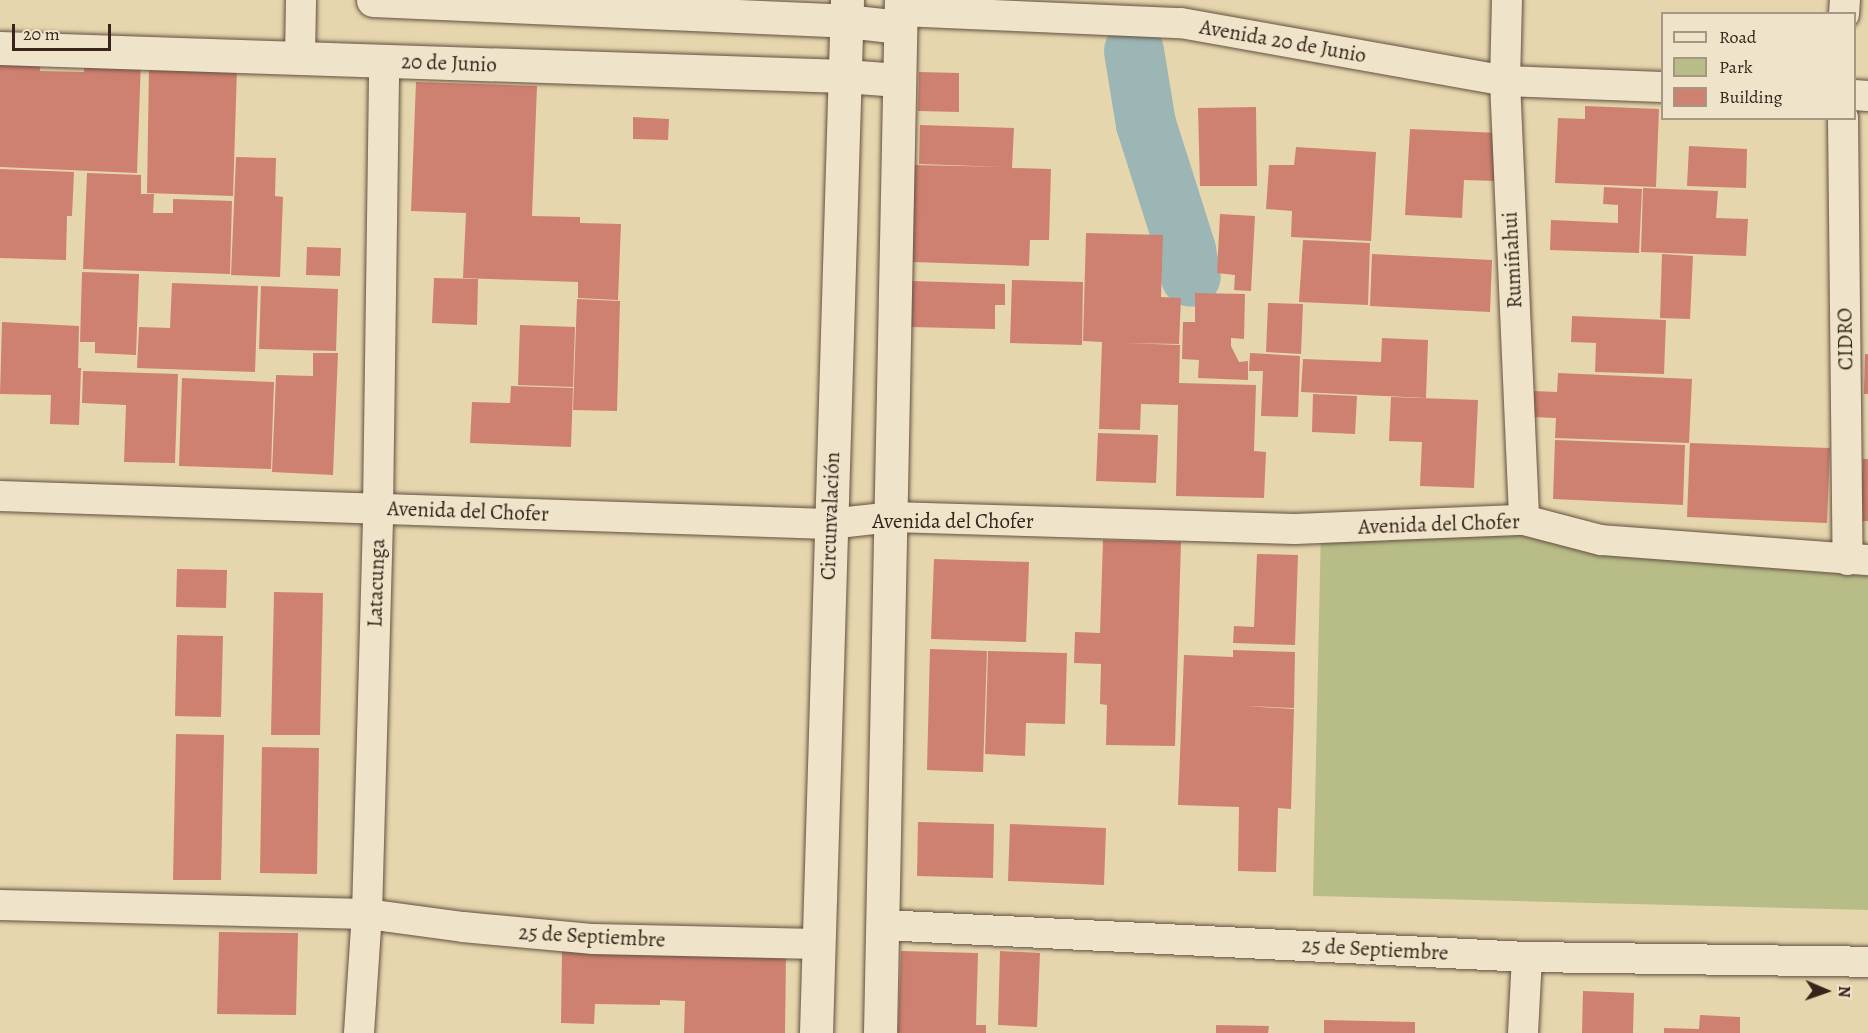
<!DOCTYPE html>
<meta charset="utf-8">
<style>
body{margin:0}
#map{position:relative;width:1868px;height:1033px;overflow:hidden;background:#e6d6ad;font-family:Alegreya,serif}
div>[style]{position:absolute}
.green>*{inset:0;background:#b8bd88}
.river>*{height:60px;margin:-30px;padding:0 30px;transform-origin:30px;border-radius:30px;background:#9bb6b5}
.building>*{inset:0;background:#cf8171}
.roads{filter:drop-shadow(0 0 2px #645040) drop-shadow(0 0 2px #645040)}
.street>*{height:30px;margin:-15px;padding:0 15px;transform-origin:15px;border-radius:15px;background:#efe4ca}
.secondary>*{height:33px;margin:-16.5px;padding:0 16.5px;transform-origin:16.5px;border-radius:16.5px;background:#efe4ca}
span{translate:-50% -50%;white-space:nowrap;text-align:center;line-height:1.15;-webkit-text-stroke:6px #efe4ca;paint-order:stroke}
.street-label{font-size:21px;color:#39241c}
.legend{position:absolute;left:1661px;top:12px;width:195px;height:108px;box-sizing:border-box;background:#efe4ca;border:2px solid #a69784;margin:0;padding:8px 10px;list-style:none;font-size:18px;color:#39241c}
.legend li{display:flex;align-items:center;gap:12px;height:30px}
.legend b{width:30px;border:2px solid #a69784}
.north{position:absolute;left:1796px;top:961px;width:60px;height:60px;-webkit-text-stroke:4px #efe4ca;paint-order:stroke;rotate:92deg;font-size:16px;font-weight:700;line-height:24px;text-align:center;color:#39241c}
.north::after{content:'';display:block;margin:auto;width:21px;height:27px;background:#39241c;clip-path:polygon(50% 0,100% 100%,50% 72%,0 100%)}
.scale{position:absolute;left:12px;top:24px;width:99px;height:27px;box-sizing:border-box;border:3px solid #39241c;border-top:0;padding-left:8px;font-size:18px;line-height:21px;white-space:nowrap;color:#39241c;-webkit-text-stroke:4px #efe4ca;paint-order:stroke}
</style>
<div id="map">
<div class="green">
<div style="clip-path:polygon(1321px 526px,1549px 526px,1602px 554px,1868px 576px,1868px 910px,1313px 896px)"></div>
</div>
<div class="river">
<div style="left:1134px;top:51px;width:74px;rotate:80.7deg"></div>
<div style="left:1146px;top:124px;width:132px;rotate:72.4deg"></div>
<div style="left:1186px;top:250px;width:27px;rotate:80deg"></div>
</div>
<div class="building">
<div style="clip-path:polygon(0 56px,40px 57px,40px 71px,84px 72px,85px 57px,141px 59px,137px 173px,0 167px)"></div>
<div style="clip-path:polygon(149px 65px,237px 68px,233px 196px,147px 193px)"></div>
<div style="clip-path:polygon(919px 72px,959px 73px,959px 112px,918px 111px)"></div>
<div style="clip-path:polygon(416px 82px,537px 86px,532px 216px,580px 217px,580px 223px,621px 224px,618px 300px,578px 298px,578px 282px,463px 278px,466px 213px,411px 211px)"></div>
<div style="clip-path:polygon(1585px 106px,1659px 109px,1656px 187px,1555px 183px,1558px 118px,1585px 119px)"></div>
<div style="clip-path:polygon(1256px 107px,1257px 186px,1200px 186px,1198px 108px)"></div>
<div style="clip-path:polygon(633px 117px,669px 119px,668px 140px,633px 139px)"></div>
<div style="clip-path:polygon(920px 125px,1014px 128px,1012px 168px,1051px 169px,1049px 240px,1030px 240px,1029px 266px,912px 262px,914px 165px,1004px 167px,919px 164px)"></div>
<div style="clip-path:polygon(1410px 129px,1499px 133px,1497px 181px,1464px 180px,1462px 218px,1405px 215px)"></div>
<div style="clip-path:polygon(1689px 146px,1747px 149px,1746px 188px,1687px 186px)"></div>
<div style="clip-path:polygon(1296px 147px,1376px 152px,1371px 241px,1291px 237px,1292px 211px,1266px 209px,1269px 165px,1294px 165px)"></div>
<div style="clip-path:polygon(236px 157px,276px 158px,275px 196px,283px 197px,280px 277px,231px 275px)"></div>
<div style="clip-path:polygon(0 169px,74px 172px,72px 216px,67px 216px,66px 260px,0 258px)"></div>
<div style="clip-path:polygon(87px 173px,141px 175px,141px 194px,154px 194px,153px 213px,173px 213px,173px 199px,232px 201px,230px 274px,83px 269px)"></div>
<div style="clip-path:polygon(1604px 187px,1642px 189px,1639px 253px,1550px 250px,1551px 220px,1618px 223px,1618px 205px,1603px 204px)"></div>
<div style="clip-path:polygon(1643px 188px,1718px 191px,1716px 218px,1748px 219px,1746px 256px,1641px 252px)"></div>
<div style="clip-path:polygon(1220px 214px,1255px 216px,1251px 291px,1234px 290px,1235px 275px,1217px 273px)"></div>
<div style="clip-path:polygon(1086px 233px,1163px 235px,1161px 297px,1181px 298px,1179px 344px,1125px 343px,1180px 345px,1179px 383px,1256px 385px,1254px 451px,1266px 452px,1264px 498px,1176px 496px,1178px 405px,1141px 404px,1140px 430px,1099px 429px,1102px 342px,1083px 341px)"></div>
<div style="clip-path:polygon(1303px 240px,1370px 243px,1368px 305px,1299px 302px)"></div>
<div style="clip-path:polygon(307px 247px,341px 248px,340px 276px,306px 275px)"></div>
<div style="clip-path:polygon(1372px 254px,1492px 260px,1490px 312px,1370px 306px)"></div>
<div style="clip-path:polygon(1662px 254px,1693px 256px,1690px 319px,1660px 318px)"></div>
<div style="clip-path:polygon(82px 272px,139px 274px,136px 355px,95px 353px,95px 342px,80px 342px)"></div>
<div style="clip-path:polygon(434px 278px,478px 279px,477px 325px,432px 323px)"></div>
<div style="clip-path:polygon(1012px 280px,1083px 282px,1082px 345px,1010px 343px)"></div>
<div style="clip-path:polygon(912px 281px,1005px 284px,1005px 305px,995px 305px,995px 329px,910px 327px)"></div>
<div style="clip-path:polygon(172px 283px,258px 286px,255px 372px,137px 368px,139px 327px,170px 328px)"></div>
<div style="clip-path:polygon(261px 286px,338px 289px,336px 351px,259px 349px)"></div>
<div style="clip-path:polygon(1195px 293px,1245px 294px,1244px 339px,1231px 338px,1231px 346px,1239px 362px,1248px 361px,1248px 380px,1198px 378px,1199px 360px,1182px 359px,1183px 322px,1195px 322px)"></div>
<div style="clip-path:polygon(577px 299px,620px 301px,617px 411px,573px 410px)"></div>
<div style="clip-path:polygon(1268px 303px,1303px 304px,1301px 354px,1266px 352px)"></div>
<div style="clip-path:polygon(1572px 316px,1666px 320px,1664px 374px,1595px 372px,1596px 343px,1571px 342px)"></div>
<div style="clip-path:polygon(2px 322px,79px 326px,78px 368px,81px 368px,79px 425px,50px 424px,51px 395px,0 394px)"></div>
<div style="clip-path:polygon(520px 325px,575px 327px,573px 387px,518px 385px)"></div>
<div style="clip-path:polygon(1382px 338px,1428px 340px,1426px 398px,1301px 392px,1303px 359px,1381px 362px)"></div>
<div style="clip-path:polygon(313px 353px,338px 353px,333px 475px,272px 472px,276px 375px,313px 376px)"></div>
<div style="clip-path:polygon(1250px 353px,1300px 356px,1298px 417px,1261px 416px,1263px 371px,1249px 371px)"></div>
<div style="clip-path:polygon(1865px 354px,1868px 354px,1868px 394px,1864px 394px)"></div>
<div style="clip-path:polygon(83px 371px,178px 374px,175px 463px,124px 462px,126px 405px,82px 403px)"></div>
<div style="clip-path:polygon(1558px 373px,1692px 379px,1689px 443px,1555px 438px,1556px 418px,1533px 417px,1534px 391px,1557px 392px)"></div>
<div style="clip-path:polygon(182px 378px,274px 382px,271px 469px,179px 466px)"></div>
<div style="clip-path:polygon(511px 386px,573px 388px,571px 447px,470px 443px,472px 402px,510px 403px)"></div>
<div style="clip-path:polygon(1313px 394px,1357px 396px,1355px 434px,1312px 432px)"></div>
<div style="clip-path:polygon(1391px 397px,1478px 400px,1474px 488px,1420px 486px,1422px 442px,1389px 441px)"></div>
<div style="clip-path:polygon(1098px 433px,1158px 435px,1156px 483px,1096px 481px)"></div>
<div style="clip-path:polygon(1555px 440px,1685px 445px,1683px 505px,1553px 499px)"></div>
<div style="clip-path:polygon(1690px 443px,1830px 448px,1827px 523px,1687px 517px)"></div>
<div style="clip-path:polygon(1863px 459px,1868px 459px,1868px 521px,1860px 521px)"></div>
<div style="clip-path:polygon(1103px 540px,1181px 542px,1175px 746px,1106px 745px,1107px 705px,1100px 704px,1101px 664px,1074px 663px,1075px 632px,1100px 633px)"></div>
<div style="clip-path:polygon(1257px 554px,1298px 555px,1295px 645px,1233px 643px,1234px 626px,1254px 627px)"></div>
<div style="clip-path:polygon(934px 559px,1029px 562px,1026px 642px,931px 639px)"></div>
<div style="clip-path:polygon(177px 569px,227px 570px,226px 608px,176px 607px)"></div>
<div style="clip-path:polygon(274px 592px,323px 593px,320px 735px,271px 735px)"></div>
<div style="clip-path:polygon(177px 635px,223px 636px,221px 717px,175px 716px)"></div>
<div style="clip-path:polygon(930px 649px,987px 651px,983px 772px,927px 770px)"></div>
<div style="clip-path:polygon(1233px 650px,1295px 652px,1294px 708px,1245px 706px,1294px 709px,1291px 809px,1278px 808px,1276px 872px,1238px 871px,1239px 807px,1178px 805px,1184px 655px,1233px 657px)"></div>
<div style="clip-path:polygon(988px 651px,1067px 653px,1065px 724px,1026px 723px,1025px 756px,985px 754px)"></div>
<div style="clip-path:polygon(176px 734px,224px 735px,221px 880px,173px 880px)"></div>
<div style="clip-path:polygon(262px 747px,319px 748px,317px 874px,260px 873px)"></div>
<div style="clip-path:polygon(918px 822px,994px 824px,993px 878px,917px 876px)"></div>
<div style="clip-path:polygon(1010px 824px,1106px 828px,1104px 885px,1008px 881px)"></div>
<div style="clip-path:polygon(219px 932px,298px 933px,296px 1015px,217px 1014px)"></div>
<div style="clip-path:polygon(562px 949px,786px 954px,785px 1033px,684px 1033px,685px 1001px,660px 1000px,660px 1005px,595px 1004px,594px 1024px,561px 1023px)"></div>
<div style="clip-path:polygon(901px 951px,978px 953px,976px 1025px,986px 1025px,986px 1033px,898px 1033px)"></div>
<div style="clip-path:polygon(1000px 951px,1040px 953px,1037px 1027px,998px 1025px)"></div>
<div style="clip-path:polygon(1583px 991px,1634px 993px,1633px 1033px,1582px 1033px)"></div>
<div style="clip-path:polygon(1700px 1015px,1740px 1017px,1740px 1033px,1664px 1033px,1664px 1028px,1699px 1029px)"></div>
<div style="clip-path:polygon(1324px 1020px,1415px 1022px,1415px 1033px,1324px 1033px)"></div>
<div style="clip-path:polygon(1216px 1025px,1269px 1026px,1268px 1033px,1216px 1033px)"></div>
</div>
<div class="roads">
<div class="street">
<div style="left:1507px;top:0;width:81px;rotate:91.4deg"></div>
<div style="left:1505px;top:81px;width:439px;rotate:87.5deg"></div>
<div style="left:901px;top:11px;width:280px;rotate:2.5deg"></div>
<div style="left:1181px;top:23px;width:329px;rotate:10.1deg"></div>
<div style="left:1505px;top:81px;width:157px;rotate:2.2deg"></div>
<div style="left:1844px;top:14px;width:14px;rotate:-86deg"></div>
<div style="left:300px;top:58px;width:58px;rotate:-89deg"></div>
<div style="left:1854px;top:95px;width:14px;rotate:4deg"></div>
<div style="left:1843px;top:118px;width:442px;rotate:89.4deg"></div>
<div style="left:0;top:496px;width:829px;rotate:1.93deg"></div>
<div style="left:829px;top:524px;width:63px;rotate:-6.3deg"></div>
<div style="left:892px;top:517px;width:403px;rotate:1.7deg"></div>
<div style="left:1295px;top:529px;width:229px;rotate:-2.3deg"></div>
<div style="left:1524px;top:520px;width:80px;rotate:14.6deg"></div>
<div style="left:1601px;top:540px;width:268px;rotate:4.3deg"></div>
<div style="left:0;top:905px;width:367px;rotate:1.4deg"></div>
<div style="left:367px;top:914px;width:97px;rotate:7.7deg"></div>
<div style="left:463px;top:927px;width:131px;rotate:5.3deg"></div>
<div style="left:593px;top:939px;width:225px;rotate:1.3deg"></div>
<div style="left:882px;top:925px;width:646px;rotate:2.84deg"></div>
<div style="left:1527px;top:957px;width:341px;rotate:0.8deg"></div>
<div style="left:359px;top:1033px;width:119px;rotate:-86.2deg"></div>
<div style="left:367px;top:914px;width:406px;rotate:-88.4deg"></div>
<div style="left:378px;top:508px;width:447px;rotate:-89.2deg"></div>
<div style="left:1523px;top:1033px;width:76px;rotate:-87deg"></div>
</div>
<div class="secondary">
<div style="left:373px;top:0;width:474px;rotate:2.5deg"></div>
<div style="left:847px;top:21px;width:53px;rotate:6.5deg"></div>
<div style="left:0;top:48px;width:845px;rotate:1.9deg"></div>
<div style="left:845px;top:76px;width:53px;rotate:4.3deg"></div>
<div style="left:816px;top:1033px;width:1033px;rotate:-88.28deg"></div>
<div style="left:880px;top:1033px;width:1033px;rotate:-88.84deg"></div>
</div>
</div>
<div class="street-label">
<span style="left:1283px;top:41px;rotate:10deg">Avenida 20 de Junio</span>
<span style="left:449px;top:63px;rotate:2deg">20 de Junio</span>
<span style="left:1512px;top:260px;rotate:-93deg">Rumiñahui</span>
<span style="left:1845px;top:339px;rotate:-91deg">CIDRO</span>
<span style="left:468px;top:511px;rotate:2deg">Avenida del Chofer</span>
<span style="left:830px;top:516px;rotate:-88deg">Circunvalación</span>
<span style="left:953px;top:521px">Avenida del Chofer</span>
<span style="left:1439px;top:524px;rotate:-2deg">Avenida del Chofer</span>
<span style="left:376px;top:583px;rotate:-88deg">Latacunga</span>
<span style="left:592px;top:936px;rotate:3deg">25 de Septiembre</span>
<span style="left:1375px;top:949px;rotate:3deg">25 de Septiembre</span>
</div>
<ul class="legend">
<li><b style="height:8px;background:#efe4ca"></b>Road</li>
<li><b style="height:16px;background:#b8bd88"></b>Park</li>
<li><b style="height:16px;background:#cf8171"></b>Building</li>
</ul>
<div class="north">N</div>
<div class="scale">20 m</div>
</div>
